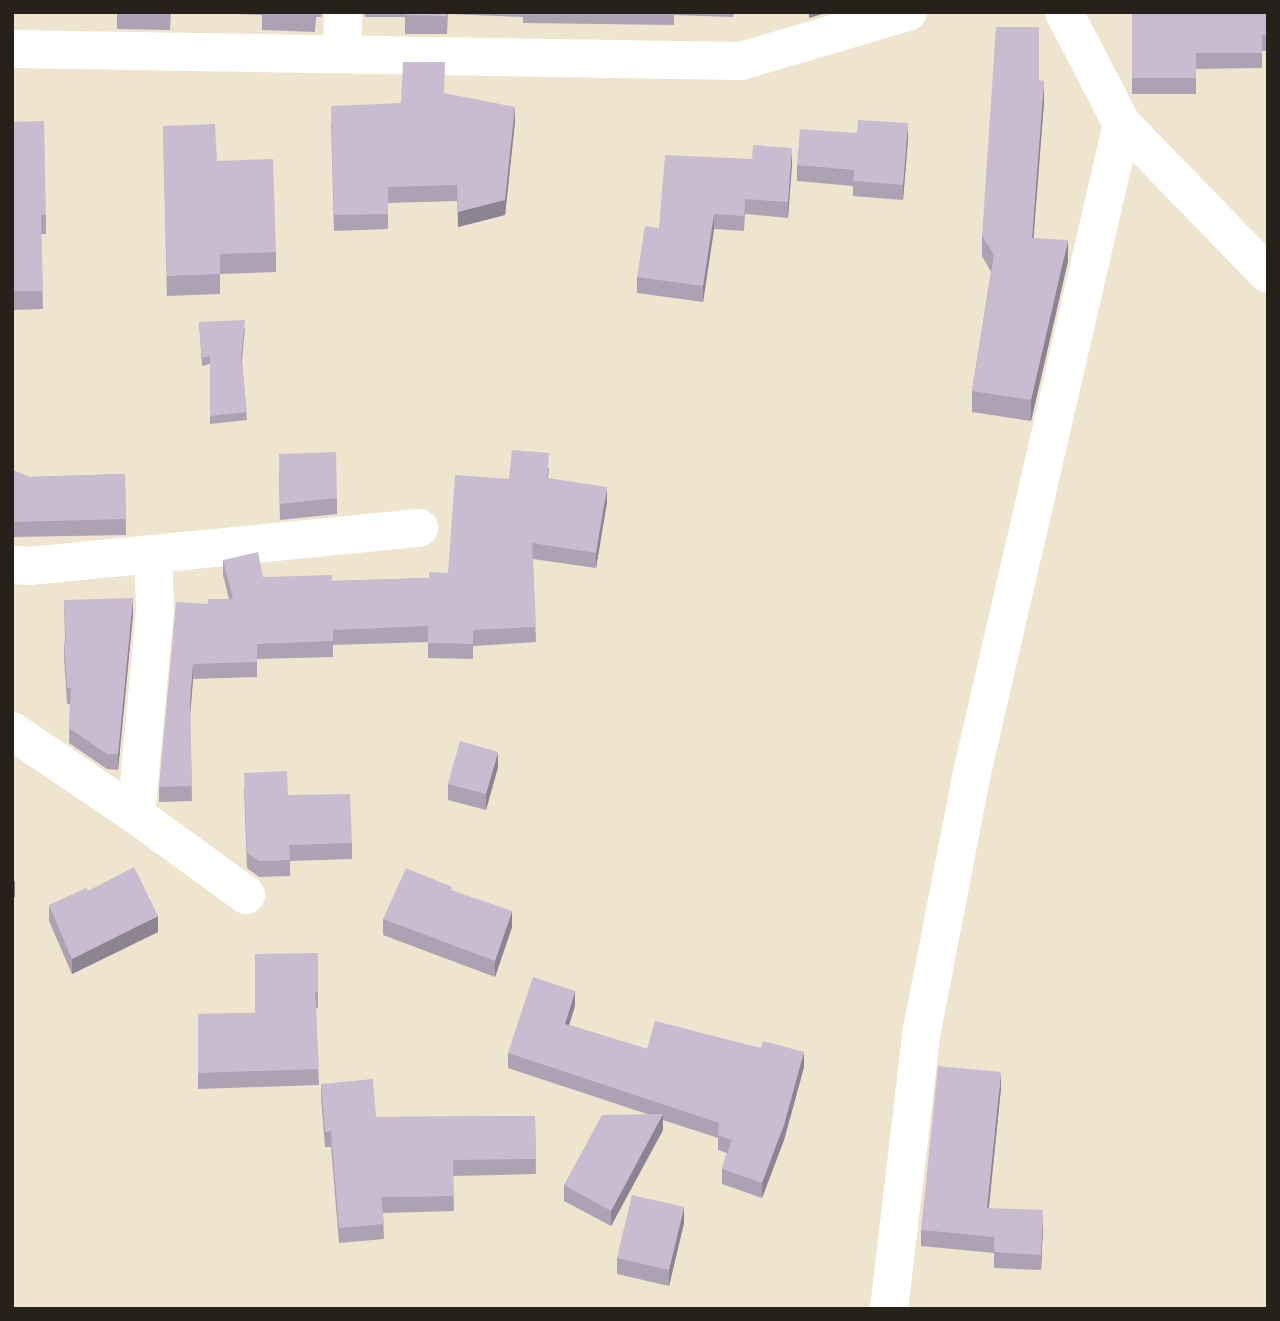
<!DOCTYPE html>
<style>
body{margin:0}
#map{position:relative;width:1280px;height:1321px;overflow:hidden;background:#efe4ce;font-family:"Source Sans 3",sans-serif}
div>[style]{position:absolute}
.minor>*{height:38px;margin:-19px;padding:0 19px;transform-origin:19px;border-radius:19px;background:#fff}
.wall>*{inset:0;background:#ada2b3}
.shaded-wall>*{inset:0;background:#8d8492}
.building>*{inset:0;background:#c9bcd0}
span{translate:-50% -50%;white-space:nowrap;text-align:center;line-height:1.15;-webkit-text-stroke:6px #efe4ce;paint-order:stroke}
.frame{position:absolute;inset:0;border:14px solid #26211a;pointer-events:none}
</style>
<div id="map">
<div class="minor">
<div style="left:12px;top:49px;width:729px;rotate:0.94deg"></div>
<div style="left:741px;top:61px;width:174px;rotate:-16.4deg"></div>
<div style="left:342px;top:53px;width:41px;rotate:-88.6deg"></div>
<div style="left:1122px;top:124px;width:209px;rotate:45.8deg"></div>
<div style="left:12px;top:565px;width:18px;rotate:3deg"></div>
<div style="left:30px;top:566px;width:391px;rotate:-5.6deg"></div>
<div style="left:12px;top:731px;width:150px;rotate:34.1deg"></div>
<div style="left:136px;top:815px;width:136px;rotate:36deg"></div>
<div style="left:136px;top:815px;width:206px;rotate:-84.7deg"></div>
<div style="left:155px;top:610px;width:56px;rotate:-92deg"></div>
<div style="left:889px;top:1309px;width:281px;rotate:-83.3deg"></div>
<div style="left:922px;top:1030px;width:258px;rotate:-79deg"></div>
<div style="left:971px;top:777px;width:670px;rotate:-76.98deg"></div>
<div style="left:1122px;top:124px;width:126px;rotate:-117.4deg"></div>
</div>
<div class="wall">
<div style="clip-path:polygon(117px 12px,322px 12px,321px 17px,316px 17px,315px 32px,262px 30px,262px 15px,171px 12px,170px 30px,117px 29px)"></div>
<div style="clip-path:polygon(364px 12px,734px 12px,733px 17px,674px 15px,674px 25px,523px 23px,523px 17px,448px 14px,447px 34px,405px 34px,405px 17px,365px 17px)"></div>
<div style="clip-path:polygon(1132px 12px,1268px 12px,1268px 51px,1262px 51px,1262px 68px,1196px 69px,1196px 94px,1132px 94px)"></div>
<div style="clip-path:polygon(1039px 80px,1044px 102px,1033px 238px,1068px 261px,1031px 421px,972px 412px,972px 391px,991px 272px,982px 256px,982px 236px)"></div>
<div style="clip-path:polygon(445px 94px,515px 122px,505px 215px,458px 227px,457px 201px,388px 203px,388px 229px,334px 231px,331px 122px,401px 103px)"></div>
<div style="clip-path:polygon(12px 122px,46px 215px,46px 234px,41px 234px,43px 309px,12px 310px)"></div>
<div style="clip-path:polygon(163px 126px,217px 161px,276px 252px,276px 272px,220px 274px,220px 294px,167px 296px)"></div>
<div style="clip-path:polygon(908px 139px,903px 200px,853px 196px,853px 186px,797px 181px,797px 165px)"></div>
<div style="clip-path:polygon(792px 164px,788px 218px,745px 214px,744px 231px,714px 229px,703px 302px,637px 293px,637px 277px,659px 228px)"></div>
<div style="clip-path:polygon(199px 322px,245px 328px,242px 361px,247px 420px,210px 424px,210px 364px,202px 366px)"></div>
<div style="clip-path:polygon(549px 468px,548px 478px,607px 502px,596px 568px,533px 559px,536px 642px,473px 646px,473px 659px,428px 658px,428px 642px,333px 645px,333px 657px,257px 659px,257px 677px,193px 679px,190px 714px,192px 801px,159px 802px,159px 787px,208px 604px,229px 599px,223px 575px,223px 560px,263px 577px,332px 581px,429px 578px,448px 573px,509px 479px)"></div>
<div style="clip-path:polygon(12px 470px,29px 477px,125px 474px,126px 535px,12px 537px)"></div>
<div style="clip-path:polygon(279px 470px,337px 498px,337px 514px,280px 520px)"></div>
<div style="clip-path:polygon(64px 600px,133px 614px,118px 770px,107px 769px,69px 743px,70px 704px,67px 704px,64px 657px,64px 642px,65px 642px)"></div>
<div style="clip-path:polygon(498px 767px,486px 810px,448px 800px,448px 784px)"></div>
<div style="clip-path:polygon(244px 788px,288px 795px,352px 843px,352px 859px,290px 861px,290px 876px,259px 877px,247px 868px)"></div>
<div style="clip-path:polygon(88px 891px,158px 932px,72px 974px,49px 921px,49px 905px)"></div>
<div style="clip-path:polygon(383px 919px,512px 927px,495px 977px,383px 935px)"></div>
<div style="clip-path:polygon(318px 953px,318px 1008px,316px 1008px,319px 1085px,198px 1089px,198px 1014px,255px 1013px)"></div>
<div style="clip-path:polygon(575px 1006px,569px 1025px,647px 1049px,804px 1067px,784px 1140px,762px 1198px,722px 1184px,722px 1169px,727px 1153px,718px 1150px,718px 1138px,663px 1120px,663px 1130px,611px 1226px,564px 1201px,564px 1185px,647px 1114px,508px 1068px,508px 1053px)"></div>
<div style="clip-path:polygon(321px 1084px,376px 1117px,535px 1116px,536px 1174px,453px 1176px,454px 1211px,383px 1213px,384px 1239px,339px 1243px,331px 1147px,325px 1147px,321px 1099px)"></div>
<div style="clip-path:polygon(1001px 1088px,989px 1208px,1043px 1226px,1041px 1270px,994px 1268px,994px 1253px,921px 1246px,921px 1230px)"></div>
<div style="clip-path:polygon(684px 1223px,669px 1286px,617px 1274px,617px 1258px)"></div>
</div>
<div class="shaded-wall">
<div style="clip-path:polygon(809px 12px,829px 12px,809px 18px)"></div>
<div style="clip-path:polygon(1044px 81px,1044px 102px,1032px 259px,1032px 238px)"></div>
<div style="clip-path:polygon(515px 107px,515px 122px,505px 215px,458px 227px,458px 212px)"></div>
<div style="clip-path:polygon(908px 123px,908px 139px,903px 200px,903px 185px)"></div>
<div style="clip-path:polygon(792px 148px,792px 164px,788px 218px,788px 202px)"></div>
<div style="clip-path:polygon(714px 214px,714px 229px,703px 302px,703px 286px)"></div>
<div style="clip-path:polygon(1068px 240px,1068px 261px,1031px 421px,1031px 400px)"></div>
<div style="clip-path:polygon(607px 487px,607px 502px,596px 568px,596px 553px)"></div>
<div style="clip-path:polygon(133px 598px,133px 614px,118px 770px,118px 754px)"></div>
<div style="clip-path:polygon(193px 664px,193px 679px,190px 717px,190px 702px)"></div>
<div style="clip-path:polygon(498px 752px,498px 767px,486px 810px,486px 794px)"></div>
<div style="clip-path:polygon(15px 881px,15px 897px,12px 898px,12px 882px)"></div>
<div style="clip-path:polygon(512px 911px,512px 927px,495px 977px,495px 961px)"></div>
<div style="clip-path:polygon(158px 916px,158px 932px,72px 974px,72px 959px)"></div>
<div style="clip-path:polygon(575px 991px,575px 1006px,565px 1038px,565px 1024px)"></div>
<div style="clip-path:polygon(804px 1052px,804px 1067px,784px 1140px,762px 1198px,762px 1183px)"></div>
<div style="clip-path:polygon(1001px 1072px,1001px 1088px,987px 1224px,987px 1208px)"></div>
<div style="clip-path:polygon(663px 1114px,663px 1130px,611px 1226px,611px 1211px)"></div>
<div style="clip-path:polygon(684px 1207px,684px 1223px,669px 1286px,669px 1270px)"></div>
<div style="clip-path:polygon(1043px 1210px,1043px 1226px,1041px 1270px,1041px 1255px)"></div>
</div>
<div class="building">
<div style="clip-path:polygon(276px 12px,315px 12px,315px 14px)"></div>
<div style="clip-path:polygon(405px 12px,447px 12px,447px 16px,405px 15px)"></div>
<div style="clip-path:polygon(1132px 12px,1268px 12px,1268px 35px,1262px 35px,1262px 53px,1196px 53px,1196px 78px,1132px 78px)"></div>
<div style="clip-path:polygon(996px 27px,1039px 27px,1039px 80px,1044px 81px,1032px 238px,1068px 240px,1031px 400px,972px 391px,994px 255px,982px 236px)"></div>
<div style="clip-path:polygon(403px 62px,445px 62px,444px 93px,515px 107px,505px 200px,458px 212px,457px 185px,388px 187px,388px 214px,334px 215px,331px 106px,401px 103px)"></div>
<div style="clip-path:polygon(858px 120px,908px 123px,903px 185px,853px 181px,854px 170px,797px 165px,800px 129px,857px 133px)"></div>
<div style="clip-path:polygon(44px 121px,46px 215px,41px 215px,43px 291px,12px 291px,12px 122px)"></div>
<div style="clip-path:polygon(215px 124px,217px 161px,273px 159px,276px 252px,220px 254px,220px 274px,167px 276px,163px 126px)"></div>
<div style="clip-path:polygon(753px 145px,792px 148px,788px 202px,745px 199px,744px 216px,714px 214px,703px 286px,637px 277px,645px 226px,659px 228px,665px 155px,752px 159px)"></div>
<div style="clip-path:polygon(245px 320px,241px 357px,247px 412px,210px 416px,210px 356px,202px 358px,199px 322px)"></div>
<div style="clip-path:polygon(512px 450px,549px 453px,547px 478px,607px 487px,596px 553px,532px 543px,536px 627px,473px 630px,473px 644px,428px 643px,428px 626px,333px 630px,333px 641px,257px 644px,257px 662px,193px 664px,190px 702px,192px 786px,159px 787px,176px 602px,208px 604px,208px 599px,233px 599px,223px 560px,258px 552px,263px 577px,332px 575px,332px 581px,429px 578px,429px 572px,448px 573px,455px 475px,509px 479px)"></div>
<div style="clip-path:polygon(336px 452px,337px 498px,280px 504px,279px 454px)"></div>
<div style="clip-path:polygon(12px 470px,29px 477px,125px 474px,126px 519px,12px 522px)"></div>
<div style="clip-path:polygon(133px 598px,118px 754px,107px 754px,69px 728px,71px 688px,67px 688px,64px 642px,66px 642px,64px 600px)"></div>
<div style="clip-path:polygon(460px 741px,498px 752px,486px 794px,448px 784px)"></div>
<div style="clip-path:polygon(287px 771px,288px 795px,350px 794px,352px 843px,289px 845px,290px 860px,259px 861px,247px 853px,244px 773px)"></div>
<div style="clip-path:polygon(134px 867px,158px 916px,72px 959px,49px 905px,86px 888px,88px 891px)"></div>
<div style="clip-path:polygon(406px 868px,452px 887px,451px 890px,512px 911px,495px 961px,383px 919px)"></div>
<div style="clip-path:polygon(318px 953px,318px 992px,315px 992px,319px 1069px,198px 1073px,198px 1014px,255px 1013px,255px 954px)"></div>
<div style="clip-path:polygon(533px 977px,575px 991px,565px 1024px,647px 1049px,655px 1021px,761px 1048px,763px 1041px,804px 1052px,784px 1125px,762px 1183px,722px 1169px,732px 1140px,718px 1135px,719px 1123px,508px 1053px)"></div>
<div style="clip-path:polygon(938px 1066px,1001px 1072px,987px 1208px,1043px 1210px,1041px 1255px,994px 1252px,994px 1237px,921px 1230px)"></div>
<div style="clip-path:polygon(373px 1079px,376px 1117px,535px 1116px,536px 1159px,453px 1160px,454px 1196px,381px 1197px,384px 1224px,339px 1228px,331px 1131px,325px 1132px,321px 1084px)"></div>
<div style="clip-path:polygon(663px 1114px,611px 1211px,564px 1185px,602px 1115px)"></div>
<div style="clip-path:polygon(632px 1195px,684px 1207px,669px 1270px,617px 1258px)"></div>
</div>
<div class="frame"></div>
</div>
